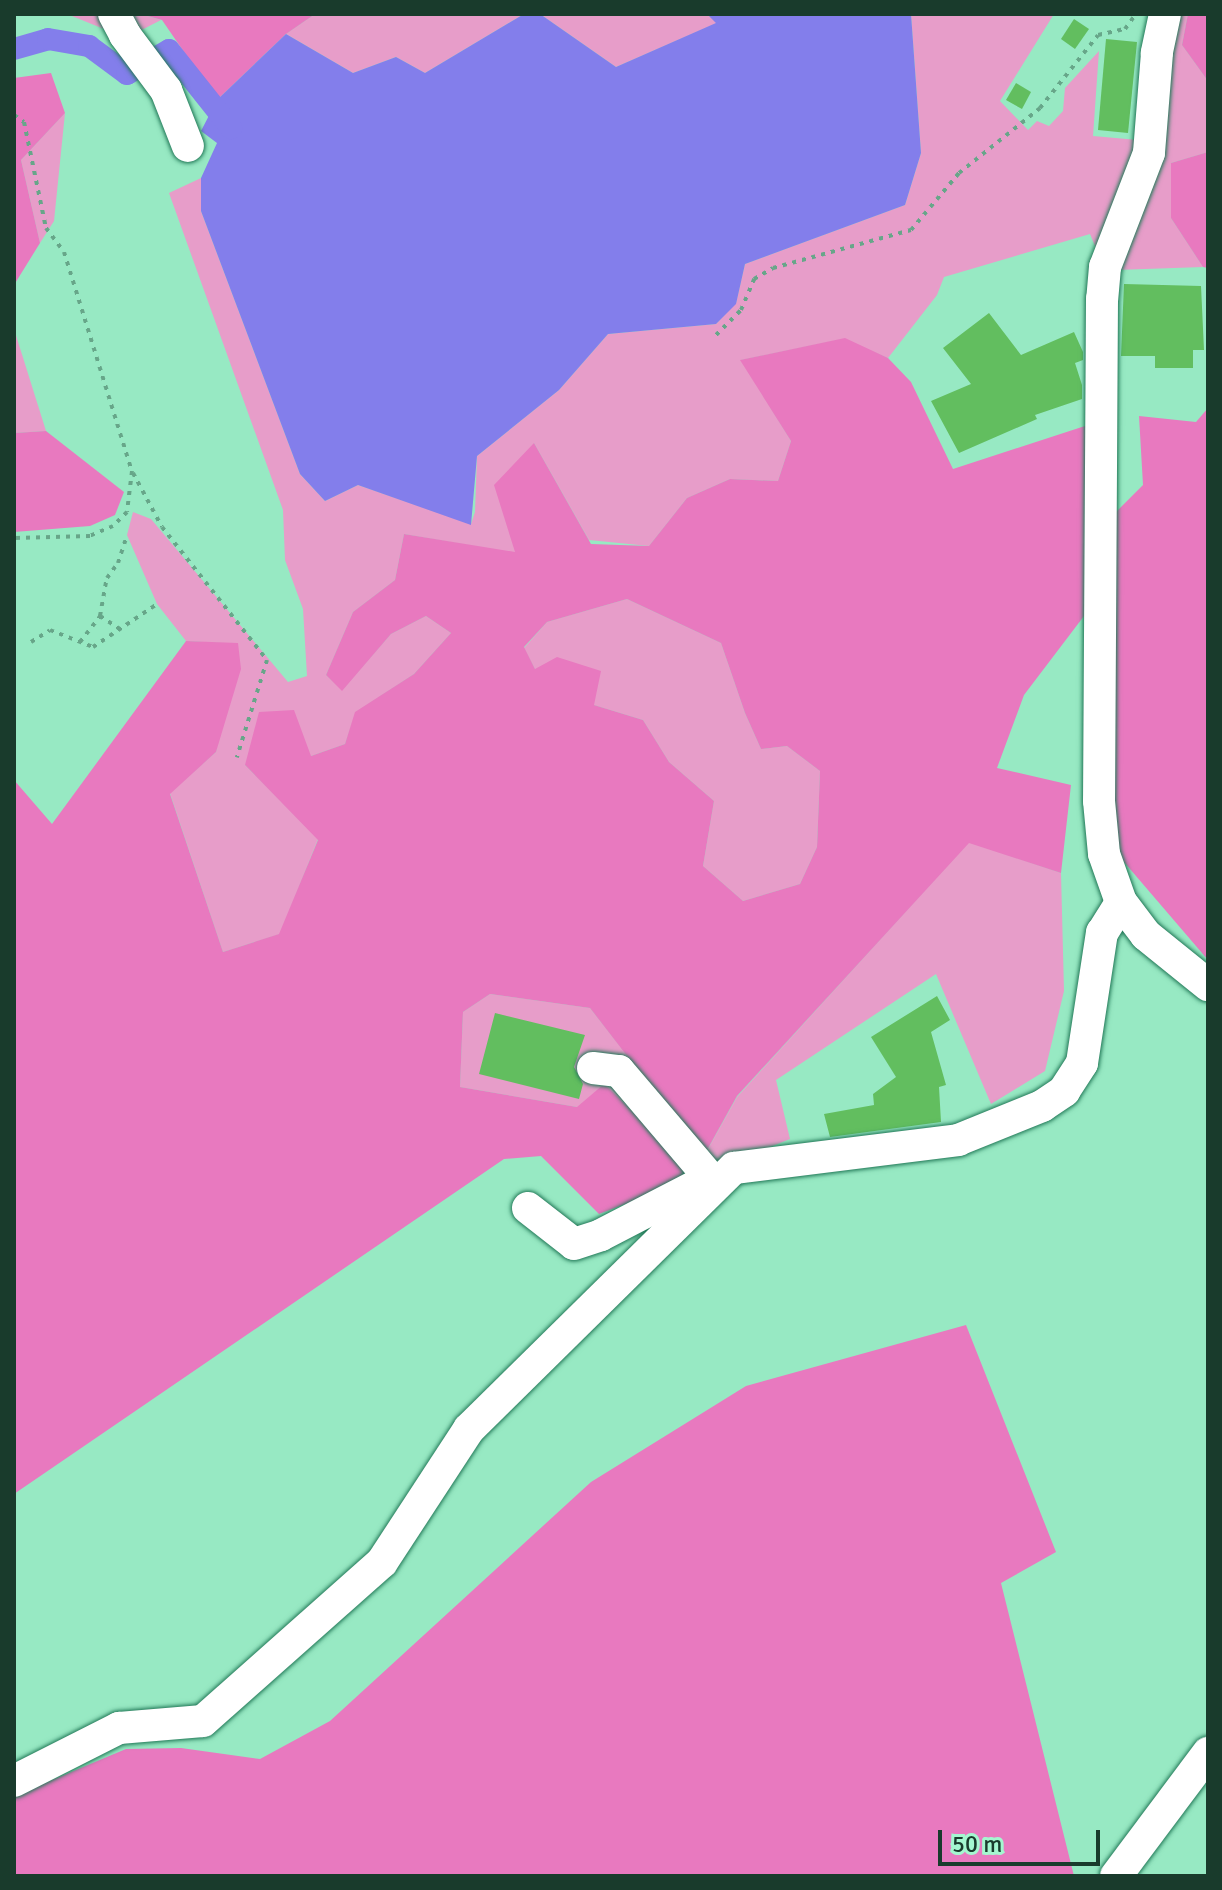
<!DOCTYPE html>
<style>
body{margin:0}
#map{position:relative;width:1222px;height:1890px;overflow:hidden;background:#97e9c3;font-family:Signika,sans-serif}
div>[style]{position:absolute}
.green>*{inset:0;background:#e79dc9}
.forest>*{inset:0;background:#e879bf}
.water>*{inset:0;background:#837eeb}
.canal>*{height:22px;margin:-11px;padding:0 11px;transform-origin:11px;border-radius:11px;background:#837eeb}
.building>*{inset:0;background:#62be5f}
.path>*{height:4px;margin-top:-2px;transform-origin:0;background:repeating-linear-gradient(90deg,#67a689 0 4px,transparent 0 10px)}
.roads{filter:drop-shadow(0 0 2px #217857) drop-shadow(0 0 2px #217857)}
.minor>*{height:32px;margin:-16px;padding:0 16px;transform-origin:16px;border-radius:16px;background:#fff}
span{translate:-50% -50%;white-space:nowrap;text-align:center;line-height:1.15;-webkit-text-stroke:8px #a4f7d0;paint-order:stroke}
.frame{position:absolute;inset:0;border:16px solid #193b2c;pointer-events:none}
.scale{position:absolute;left:938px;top:1830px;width:162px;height:36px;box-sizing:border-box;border:4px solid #193b2c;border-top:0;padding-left:10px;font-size:24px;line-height:28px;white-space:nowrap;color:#193b2c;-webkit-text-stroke:6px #a4f7d0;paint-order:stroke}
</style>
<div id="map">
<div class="green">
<div style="clip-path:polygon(67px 14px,141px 14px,161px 20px,126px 38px)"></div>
<div style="clip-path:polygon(315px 14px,524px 14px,425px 73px,396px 57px,353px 73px,286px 34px)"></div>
<div style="clip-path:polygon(540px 14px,707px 14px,717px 23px,616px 67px)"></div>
<div style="clip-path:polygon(911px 14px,1054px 14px,1000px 101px,1028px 130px,1037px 121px,1049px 126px,1063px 111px,1065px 88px,1099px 51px,1093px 136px,1138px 140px,1100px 258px,1090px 234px,944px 277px,937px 295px,888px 358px,843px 339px,741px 360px,791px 441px,778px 481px,730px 479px,687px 498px,649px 546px,589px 540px,534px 443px,515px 553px,404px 534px,395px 580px,353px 612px,326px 675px,342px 690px,391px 634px,426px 616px,451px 633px,414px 674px,356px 712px,345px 744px,311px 756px,245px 765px,318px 839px,280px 934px,223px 952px,170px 793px,216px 752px,238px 644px,186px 641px,157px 604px,127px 535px,133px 512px,151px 519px,288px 682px,307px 676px,303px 609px,285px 560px,283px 510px,169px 193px,201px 178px,201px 211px,300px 474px,325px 501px,358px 485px,471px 524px,475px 512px,477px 456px,559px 390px,608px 334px,716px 324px,736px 303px,745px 264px,905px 205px,921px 153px)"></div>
<div style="clip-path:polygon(1177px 14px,1188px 14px,1182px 45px,1208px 81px,1208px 152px,1171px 163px,1171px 218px,1203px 267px,1116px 270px,1165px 88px)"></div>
<div style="clip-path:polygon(65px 113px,54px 221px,40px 243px,21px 160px)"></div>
<div style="clip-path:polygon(14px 329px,46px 431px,14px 433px)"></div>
<div style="clip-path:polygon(627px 599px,721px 643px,745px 713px,761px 749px,787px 746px,820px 771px,817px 847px,800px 884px,743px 901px,703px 866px,714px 801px,669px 762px,643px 720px,594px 705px,535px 669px,524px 648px,547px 622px)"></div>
<div style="clip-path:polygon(969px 842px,1061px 873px,1064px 991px,1045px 1071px,991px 1104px,936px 974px,776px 1080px,790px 1139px,691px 1179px,737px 1097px)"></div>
<div style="clip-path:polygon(490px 994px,590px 1008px,690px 1136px,577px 1107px,460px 1087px,463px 1012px)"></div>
</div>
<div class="forest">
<div style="clip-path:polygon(141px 14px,315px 14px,286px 34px,217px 100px,162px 20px)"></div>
<div style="clip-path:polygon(1188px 14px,1208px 14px,1208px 81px,1182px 45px)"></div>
<div style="clip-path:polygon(51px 73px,65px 113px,21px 160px,40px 243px,14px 285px,14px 78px)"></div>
<div style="clip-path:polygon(1208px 152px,1208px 268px,1203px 267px,1171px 218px,1171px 163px)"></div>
<div style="clip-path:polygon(evenodd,845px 338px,888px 358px,911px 382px,953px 469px,1088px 425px,1084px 616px,1024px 695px,997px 768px,1071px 785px,1061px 873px,969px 843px,737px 1096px,691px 1179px,599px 1214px,541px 1156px,504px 1159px,14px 1494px,14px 780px,52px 824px,186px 641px,238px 643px,241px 669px,216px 752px,170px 794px,223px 952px,279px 934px,318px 840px,245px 765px,259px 712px,294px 710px,311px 756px,345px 744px,355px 712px,414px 674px,451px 633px,426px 616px,391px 634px,342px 691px,326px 675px,353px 612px,395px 580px,404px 534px,515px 552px,494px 485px,534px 443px,591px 544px,649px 546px,687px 498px,730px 479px,778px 481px,791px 441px,740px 360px,845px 338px,627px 599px,721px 643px,745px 713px,761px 749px,787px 746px,820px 771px,817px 847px,800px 884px,743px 901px,703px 866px,714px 801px,669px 762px,643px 720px,594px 705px,601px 671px,557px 657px,535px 669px,524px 647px,547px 622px,627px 599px,845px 338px,490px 994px,590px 1008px,689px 1136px,669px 1147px,604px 1084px,577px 1107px,460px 1087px,463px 1012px,490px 994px)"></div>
<div style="clip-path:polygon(1208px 408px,1208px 960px,1112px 848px,1110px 518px,1143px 485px,1139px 416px,1196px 422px)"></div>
<div style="clip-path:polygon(46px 431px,124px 492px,115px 515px,90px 526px,14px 532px,14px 433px)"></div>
<div style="clip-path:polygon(966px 1325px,1056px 1552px,1001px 1583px,1074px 1876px,14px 1876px,14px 1796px,126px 1749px,181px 1748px,260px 1759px,330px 1721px,591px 1482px,746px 1386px)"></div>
</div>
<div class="water">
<div style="clip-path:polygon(524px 14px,540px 14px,616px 67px,716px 23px,707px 14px,911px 14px,921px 153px,905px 205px,745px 264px,736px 304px,716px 324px,608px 334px,559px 390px,477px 456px,471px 525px,358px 485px,325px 501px,300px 474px,201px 211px,201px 178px,217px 143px,201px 131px,217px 100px,286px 34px,353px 73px,396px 57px,425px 73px)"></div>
</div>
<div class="canal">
<div style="left:14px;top:49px;width:35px;rotate:-16deg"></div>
<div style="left:48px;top:39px;width:42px;rotate:9.7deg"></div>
<div style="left:89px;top:46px;width:47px;rotate:36.4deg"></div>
<div style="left:127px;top:74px;width:48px;rotate:-29.7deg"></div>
<div style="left:169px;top:50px;width:100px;rotate:51.5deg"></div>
</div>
<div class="building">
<div style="clip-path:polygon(1074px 19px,1089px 29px,1075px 49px,1061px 39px)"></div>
<div style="clip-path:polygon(1106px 39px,1137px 42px,1128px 133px,1098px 130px)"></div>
<div style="clip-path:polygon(1016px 83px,1031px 92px,1022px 109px,1006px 100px)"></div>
<div style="clip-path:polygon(1124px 284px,1201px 286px,1204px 350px,1193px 350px,1193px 368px,1155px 368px,1155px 356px,1121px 356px)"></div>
<div style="clip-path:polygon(989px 313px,1021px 355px,1074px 332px,1083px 352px,1083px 360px,1075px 363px,1082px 385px,1082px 399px,1035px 415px,1037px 419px,959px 453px,931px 401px,971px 384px,943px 348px)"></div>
<div style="clip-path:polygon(937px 996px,950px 1020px,931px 1032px,946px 1085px,939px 1087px,941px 1122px,830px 1137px,824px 1114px,874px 1105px,873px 1094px,896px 1077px,871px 1037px)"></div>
<div style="clip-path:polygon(495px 1013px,585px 1035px,574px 1067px,583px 1084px,579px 1099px,479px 1074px)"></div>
</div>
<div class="path">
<div style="left:14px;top:115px;width:12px;rotate:35deg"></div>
<div style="left:24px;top:122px;width:108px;rotate:78.3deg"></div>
<div style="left:46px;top:228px;width:30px;rotate:53deg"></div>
<div style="left:64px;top:252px;width:229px;rotate:72.8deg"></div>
<div style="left:132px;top:471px;width:41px;rotate:97deg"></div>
<div style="left:127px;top:512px;width:20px;rotate:135deg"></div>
<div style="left:113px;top:526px;width:25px;rotate:157deg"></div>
<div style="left:90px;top:536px;width:76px;rotate:178.5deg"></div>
<div style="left:716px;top:335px;width:35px;rotate:-45deg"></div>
<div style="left:741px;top:310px;width:34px;rotate:-67deg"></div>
<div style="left:754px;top:279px;width:22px;rotate:-30deg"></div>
<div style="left:773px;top:268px;width:143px;rotate:-15.4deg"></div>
<div style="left:911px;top:230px;width:75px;rotate:-49.9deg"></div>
<div style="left:959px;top:173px;width:104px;rotate:-38.7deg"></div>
<div style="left:1040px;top:108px;width:93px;rotate:-51.5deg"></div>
<div style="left:1098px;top:35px;width:28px;rotate:-13deg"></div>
<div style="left:1125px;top:29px;width:19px;rotate:-54deg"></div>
<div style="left:133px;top:473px;width:61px;rotate:61.8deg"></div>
<div style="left:162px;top:527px;width:169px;rotate:51.7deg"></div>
<div style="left:267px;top:660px;width:102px;rotate:107.2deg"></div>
<div style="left:100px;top:616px;width:39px;rotate:-80deg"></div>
<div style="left:107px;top:578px;width:19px;rotate:-54deg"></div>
<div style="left:118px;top:563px;width:29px;rotate:-72deg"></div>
<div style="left:31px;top:642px;width:22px;rotate:-32deg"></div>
<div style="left:50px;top:630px;width:46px;rotate:21.6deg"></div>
<div style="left:93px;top:647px;width:77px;rotate:-33.9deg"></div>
<div style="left:80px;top:642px;width:33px;rotate:-52deg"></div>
<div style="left:100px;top:616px;width:24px;rotate:33deg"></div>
</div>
<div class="roads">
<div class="minor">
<div style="left:114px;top:14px;width:24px;rotate:62deg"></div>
<div style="left:125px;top:35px;width:69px;rotate:53.3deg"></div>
<div style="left:166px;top:90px;width:60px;rotate:68.6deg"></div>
<div style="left:1165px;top:14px;width:40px;rotate:102deg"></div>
<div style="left:1157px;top:53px;width:100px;rotate:94.6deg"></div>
<div style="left:1149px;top:153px;width:122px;rotate:111.1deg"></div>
<div style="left:1105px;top:267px;width:32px;rotate:95deg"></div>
<div style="left:1102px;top:299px;width:502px;rotate:90.34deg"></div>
<div style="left:1099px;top:801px;width:53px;rotate:84.6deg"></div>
<div style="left:1104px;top:854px;width:51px;rotate:70.5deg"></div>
<div style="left:1121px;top:902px;width:41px;rotate:52.9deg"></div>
<div style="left:1146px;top:935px;width:80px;rotate:38.9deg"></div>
<div style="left:593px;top:1068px;width:26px;rotate:7deg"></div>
<div style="left:619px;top:1071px;width:140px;rotate:49.6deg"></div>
<div style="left:528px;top:1208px;width:58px;rotate:38deg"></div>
<div style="left:574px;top:1244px;width:28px;rotate:-18deg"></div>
<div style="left:601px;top:1235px;width:122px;rotate:-27.4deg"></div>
<div style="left:14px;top:1781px;width:118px;rotate:-26.8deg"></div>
<div style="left:119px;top:1728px;width:84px;rotate:-4.8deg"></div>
<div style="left:203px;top:1721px;width:239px;rotate:-41.6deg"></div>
<div style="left:382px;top:1562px;width:159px;rotate:-56.8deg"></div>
<div style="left:469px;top:1429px;width:372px;rotate:-44.6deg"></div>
<div style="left:734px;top:1168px;width:226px;rotate:-7.1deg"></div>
<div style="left:958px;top:1140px;width:91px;rotate:-22deg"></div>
<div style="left:1042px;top:1106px;width:27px;rotate:-34deg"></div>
<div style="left:1064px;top:1091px;width:33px;rotate:-57deg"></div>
<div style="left:1082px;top:1063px;width:132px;rotate:-81.3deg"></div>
<div style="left:1102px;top:933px;width:36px;rotate:-58deg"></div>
<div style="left:1116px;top:1876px;width:154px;rotate:-53.2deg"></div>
</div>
</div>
<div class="frame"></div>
<div class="scale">50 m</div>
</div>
